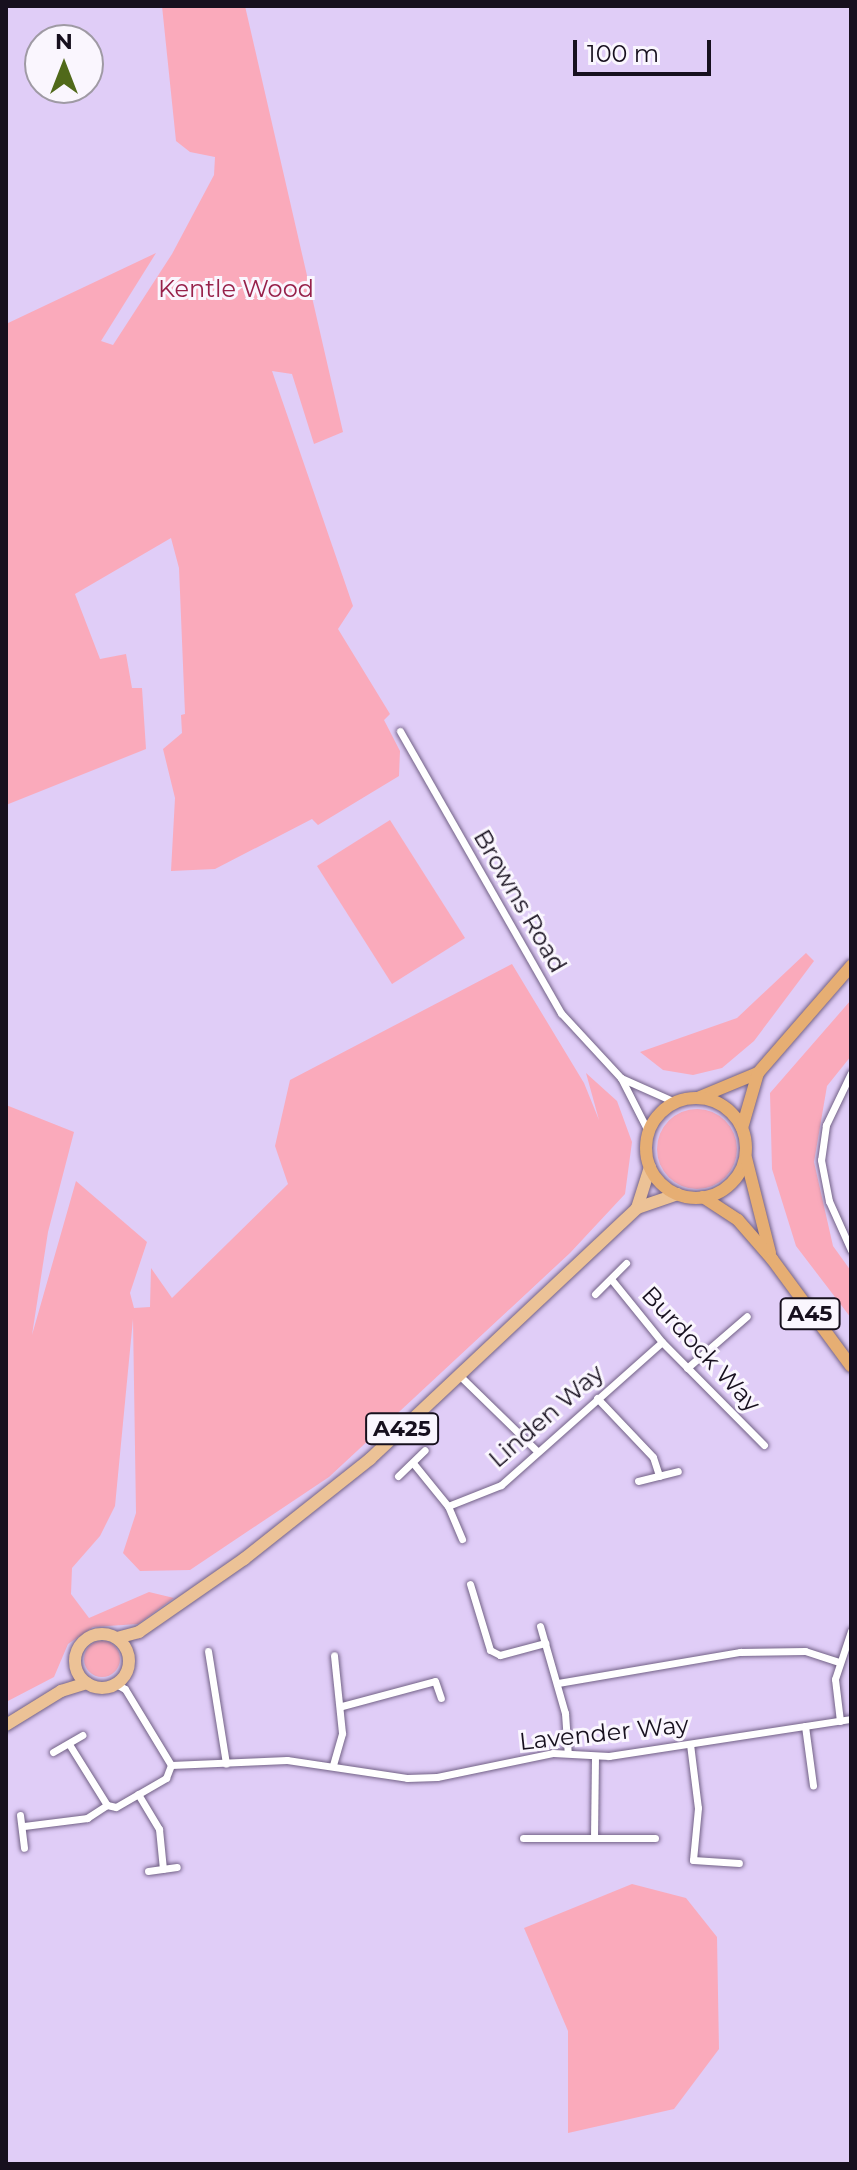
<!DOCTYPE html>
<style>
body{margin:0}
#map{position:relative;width:857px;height:2170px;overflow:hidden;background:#e0cdf7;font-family:Montserrat,sans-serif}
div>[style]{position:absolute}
.green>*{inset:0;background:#faaabb}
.round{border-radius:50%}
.roads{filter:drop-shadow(0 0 2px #726186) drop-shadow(0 0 2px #726186)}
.minor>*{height:7px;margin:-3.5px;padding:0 3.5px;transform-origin:3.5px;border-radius:3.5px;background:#fff}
.primary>*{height:12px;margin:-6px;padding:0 6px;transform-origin:6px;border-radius:6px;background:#ecc296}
.primary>.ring{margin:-6px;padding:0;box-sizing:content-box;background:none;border:12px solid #ecc296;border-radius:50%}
.trunk>*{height:12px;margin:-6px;padding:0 6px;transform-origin:6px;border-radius:6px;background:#e6ae73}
.trunk>.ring{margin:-6px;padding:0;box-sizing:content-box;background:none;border:12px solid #e6ae73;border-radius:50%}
span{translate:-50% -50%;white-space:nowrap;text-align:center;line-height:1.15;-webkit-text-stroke:6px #faf6fe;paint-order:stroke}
.shield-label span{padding:2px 6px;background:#faf6fe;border:2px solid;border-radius:6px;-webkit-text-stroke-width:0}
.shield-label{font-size:22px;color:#17101e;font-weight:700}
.park-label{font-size:24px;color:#97214a}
.street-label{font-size:24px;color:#17101e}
.frame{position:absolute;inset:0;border:8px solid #17101e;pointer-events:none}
.north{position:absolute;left:24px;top:24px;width:80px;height:80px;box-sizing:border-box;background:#faf6fe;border:2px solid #9f9aa4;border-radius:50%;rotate:0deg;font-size:22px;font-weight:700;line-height:32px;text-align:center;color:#17101e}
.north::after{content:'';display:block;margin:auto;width:28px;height:36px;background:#50691a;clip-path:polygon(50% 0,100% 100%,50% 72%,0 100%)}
.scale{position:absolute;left:573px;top:40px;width:138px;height:36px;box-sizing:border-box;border:4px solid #17101e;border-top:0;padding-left:10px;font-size:24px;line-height:28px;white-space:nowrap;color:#17101e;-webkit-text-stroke:6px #faf6fe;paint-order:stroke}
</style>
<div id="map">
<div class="green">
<div style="clip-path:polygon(162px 6px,245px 6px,343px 432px,314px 444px,292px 374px,272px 371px,353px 606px,338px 629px,390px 714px,384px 720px,400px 751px,399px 776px,318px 825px,312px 819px,215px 869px,171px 871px,175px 798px,163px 749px,182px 733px,181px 715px,185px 714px,179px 568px,171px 538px,75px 594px,100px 659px,126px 654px,132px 688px,142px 688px,146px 749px,6px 805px,6px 324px,156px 253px,101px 341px,113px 345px,172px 254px,214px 175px,215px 157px,190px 152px,176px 141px)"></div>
<div style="clip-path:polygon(390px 820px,465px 938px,392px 984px,317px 866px)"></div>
<div style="clip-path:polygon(806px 953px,814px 961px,754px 1041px,722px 1068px,693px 1075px,663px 1070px,640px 1052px,737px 1018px)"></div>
<div style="clip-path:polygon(512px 964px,584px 1083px,599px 1120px,586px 1073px,617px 1101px,632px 1142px,625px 1194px,570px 1253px,329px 1477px,190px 1570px,140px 1571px,123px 1553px,136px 1513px,133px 1319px,115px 1506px,100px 1536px,72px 1568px,71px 1594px,89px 1618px,149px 1592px,174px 1598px,138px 1624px,93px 1627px,68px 1644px,54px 1677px,6px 1702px,6px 1105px,74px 1132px,48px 1232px,32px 1335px,76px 1181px,147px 1242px,130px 1293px,134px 1308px,150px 1307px,151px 1268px,172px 1298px,288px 1184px,275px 1146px,290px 1080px)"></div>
<div style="clip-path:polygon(851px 1000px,851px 1056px,827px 1086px,814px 1162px,833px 1246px,851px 1271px,851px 1318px,796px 1246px,772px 1169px,770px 1093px)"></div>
<div class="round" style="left:657px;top:1109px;width:80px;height:80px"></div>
<div class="round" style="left:84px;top:1641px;width:36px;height:36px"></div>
<div style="clip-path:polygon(632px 1884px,686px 1898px,717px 1937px,719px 2049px,674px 2109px,568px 2133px,568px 2031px,524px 1928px)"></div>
</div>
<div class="roads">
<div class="minor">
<div style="left:400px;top:731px;width:325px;rotate:60.3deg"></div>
<div style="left:561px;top:1013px;width:88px;rotate:47.3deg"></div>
<div style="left:621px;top:1078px;width:59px;rotate:24deg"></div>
<div style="left:851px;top:1073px;width:58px;rotate:115.7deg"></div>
<div style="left:826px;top:1125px;width:35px;rotate:98deg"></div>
<div style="left:821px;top:1160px;width:42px;rotate:79deg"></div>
<div style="left:829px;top:1201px;width:54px;rotate:65.8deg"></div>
<div style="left:621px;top:1078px;width:62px;rotate:63deg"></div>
<div style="left:611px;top:1279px;width:81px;rotate:51deg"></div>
<div style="left:662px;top:1342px;width:145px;rotate:45.3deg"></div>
<div style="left:595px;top:1294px;width:44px;rotate:-45deg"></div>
<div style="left:687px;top:1368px;width:79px;rotate:-40.9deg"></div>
<div style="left:459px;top:1375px;width:110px;rotate:44.3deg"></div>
<div style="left:597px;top:1398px;width:81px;rotate:46.5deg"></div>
<div style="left:653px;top:1457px;width:20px;rotate:72deg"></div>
<div style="left:413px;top:1463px;width:55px;rotate:50.9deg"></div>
<div style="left:448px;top:1506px;width:36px;rotate:67deg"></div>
<div style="left:398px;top:1476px;width:37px;rotate:-44deg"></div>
<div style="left:638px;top:1481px;width:41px;rotate:-14deg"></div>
<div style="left:448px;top:1506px;width:57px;rotate:-21.6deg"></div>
<div style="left:501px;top:1485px;width:215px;rotate:-41.6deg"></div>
<div style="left:470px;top:1584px;width:69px;rotate:73.1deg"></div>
<div style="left:490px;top:1650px;width:11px;rotate:27deg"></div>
<div style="left:500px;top:1655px;width:47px;rotate:-14.9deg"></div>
<div style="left:540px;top:1626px;width:91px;rotate:74deg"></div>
<div style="left:565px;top:1713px;width:39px;rotate:86deg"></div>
<div style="left:208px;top:1651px;width:114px;rotate:80.9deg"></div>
<div style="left:558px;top:1683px;width:185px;rotate:-9.7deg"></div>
<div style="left:740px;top:1652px;width:65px;rotate:-0.9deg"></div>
<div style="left:805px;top:1651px;width:36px;rotate:18deg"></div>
<div style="left:116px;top:1684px;width:10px;rotate:29deg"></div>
<div style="left:125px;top:1689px;width:89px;rotate:58.8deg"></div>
<div style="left:342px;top:1706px;width:96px;rotate:-15deg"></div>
<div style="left:435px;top:1681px;width:18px;rotate:71deg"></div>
<div style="left:840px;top:1721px;width:42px;rotate:-96.8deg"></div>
<div style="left:835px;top:1679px;width:51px;rotate:-71.6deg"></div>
<div style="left:805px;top:1726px;width:60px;rotate:82.3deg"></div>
<div style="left:69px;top:1744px;width:72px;rotate:58.1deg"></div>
<div style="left:690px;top:1744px;width:64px;rotate:82.9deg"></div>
<div style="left:698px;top:1808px;width:52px;rotate:95.5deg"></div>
<div style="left:693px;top:1860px;width:46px;rotate:3.7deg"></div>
<div style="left:53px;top:1752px;width:34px;rotate:-30deg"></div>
<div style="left:171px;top:1765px;width:116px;rotate:-2.5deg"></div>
<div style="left:287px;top:1760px;width:121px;rotate:8.5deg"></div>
<div style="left:407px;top:1778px;width:30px;rotate:-2deg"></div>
<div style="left:437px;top:1777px;width:118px;rotate:-11.7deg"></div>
<div style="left:553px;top:1753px;width:56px;rotate:3.1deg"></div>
<div style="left:609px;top:1756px;width:245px;rotate:-8.7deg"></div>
<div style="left:333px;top:1765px;width:33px;rotate:-74deg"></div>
<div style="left:342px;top:1733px;width:78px;rotate:-95.9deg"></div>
<div style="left:138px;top:1794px;width:41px;rotate:59deg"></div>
<div style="left:159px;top:1829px;width:40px;rotate:84.3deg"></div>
<div style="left:20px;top:1815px;width:33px;rotate:83deg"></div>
<div style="left:24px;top:1826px;width:64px;rotate:-7.2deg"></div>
<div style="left:87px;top:1818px;width:24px;rotate:-33deg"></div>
<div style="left:107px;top:1805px;width:9px;rotate:13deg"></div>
<div style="left:116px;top:1807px;width:58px;rotate:-30.1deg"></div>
<div style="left:166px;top:1778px;width:14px;rotate:-69deg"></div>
<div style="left:523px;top:1838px;width:132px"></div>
<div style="left:594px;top:1838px;width:82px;rotate:-89.3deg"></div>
<div style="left:148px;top:1871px;width:29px;rotate:-8deg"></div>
</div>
<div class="primary">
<div style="left:637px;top:1208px;width:43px;rotate:-72.4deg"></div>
<div class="ring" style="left:75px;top:1634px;width:42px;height:42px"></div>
<div style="left:117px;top:1638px;width:23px;rotate:-15deg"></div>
<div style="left:139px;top:1632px;width:128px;rotate:-34.8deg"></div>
<div style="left:244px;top:1559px;width:161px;rotate:-38.4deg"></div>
<div style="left:370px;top:1459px;width:366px;rotate:-43.2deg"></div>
<div style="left:637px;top:1208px;width:43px;rotate:-18.9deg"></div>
<div style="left:6px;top:1725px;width:65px;rotate:-31.7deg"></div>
<div style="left:61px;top:1691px;width:27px;rotate:-17deg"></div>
</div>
<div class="trunk">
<div style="left:700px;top:1097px;width:63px;rotate:-22.5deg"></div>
<div style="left:758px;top:1073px;width:142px;rotate:-49deg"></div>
<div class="ring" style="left:646px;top:1098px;width:88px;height:88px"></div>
<div style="left:742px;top:1128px;width:57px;rotate:-73.8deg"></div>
<div style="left:746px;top:1158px;width:98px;rotate:75.8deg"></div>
<div style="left:703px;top:1197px;width:42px;rotate:33.3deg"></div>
<div style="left:738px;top:1220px;width:52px;rotate:48.9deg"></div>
<div style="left:772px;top:1259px;width:133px;rotate:53.6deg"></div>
</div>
</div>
<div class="shield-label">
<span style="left:810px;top:1314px">A45</span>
<span style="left:402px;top:1429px">A425</span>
</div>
<div class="park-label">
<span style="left:236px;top:289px">Kentle Wood</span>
</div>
<div class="street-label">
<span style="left:520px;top:901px;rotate:60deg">Browns Road</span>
<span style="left:701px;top:1349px;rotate:47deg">Burdock Way</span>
<span style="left:546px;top:1416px;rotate:-41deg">Linden Way</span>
<span style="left:604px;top:1733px;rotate:-6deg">Lavender Way</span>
</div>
<div class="frame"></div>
<div class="north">N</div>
<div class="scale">100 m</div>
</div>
